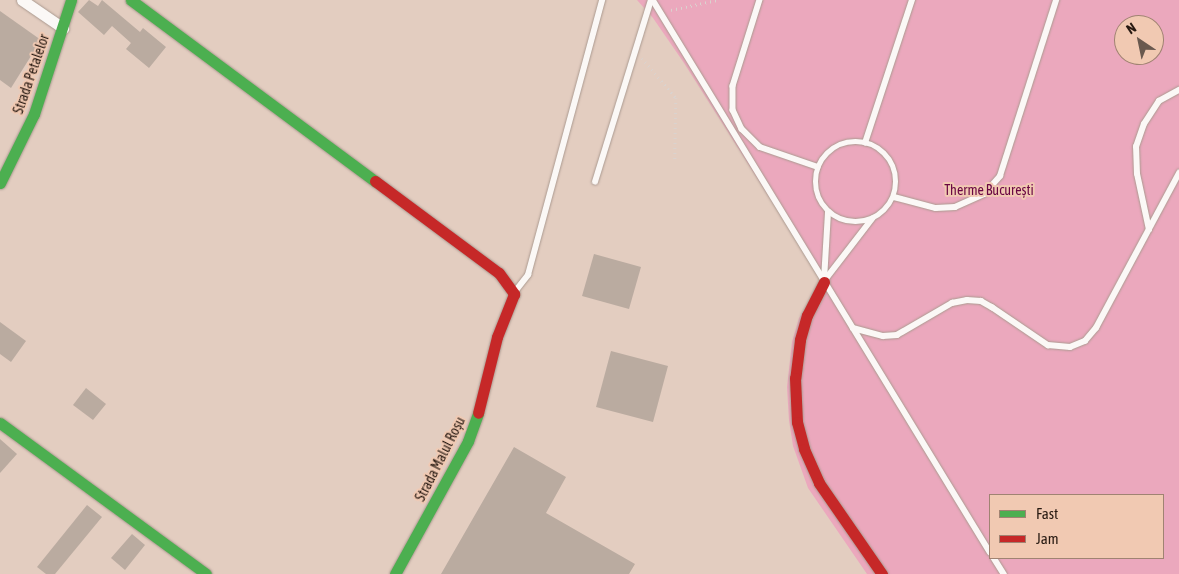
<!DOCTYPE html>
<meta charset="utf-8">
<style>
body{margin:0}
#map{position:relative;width:1179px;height:574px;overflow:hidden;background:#e3cdc0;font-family:"Asap Condensed",sans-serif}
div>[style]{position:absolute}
.green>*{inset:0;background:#eba8bd}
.building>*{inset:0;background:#baaba0}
.path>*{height:2.5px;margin-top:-1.25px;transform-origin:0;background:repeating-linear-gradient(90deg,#dad3cf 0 1px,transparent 0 5px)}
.roads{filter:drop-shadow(0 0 1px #ab9a90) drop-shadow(0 0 1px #ab9a90)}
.lane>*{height:5.5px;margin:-2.75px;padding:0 2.75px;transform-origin:2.75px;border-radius:2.75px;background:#fbf8f6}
.lane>.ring{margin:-2.75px;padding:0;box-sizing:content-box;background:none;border:5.5px solid #fbf8f6;border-radius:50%}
.street>*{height:11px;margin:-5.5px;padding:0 5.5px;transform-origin:5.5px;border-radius:5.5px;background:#fbf8f6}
.fast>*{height:11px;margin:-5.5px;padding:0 5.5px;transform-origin:5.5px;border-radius:5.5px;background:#4caf50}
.jam>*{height:11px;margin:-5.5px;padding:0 5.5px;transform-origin:5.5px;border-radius:5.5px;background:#c62828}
span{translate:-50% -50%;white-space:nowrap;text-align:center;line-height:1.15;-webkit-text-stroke:4px #f1c9b2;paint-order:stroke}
.street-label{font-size:14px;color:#271911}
.park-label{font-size:14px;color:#690542}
.legend{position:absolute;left:989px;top:494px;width:175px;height:65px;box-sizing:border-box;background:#f1c9b2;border:1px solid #a08372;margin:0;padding:6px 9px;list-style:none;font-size:15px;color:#271911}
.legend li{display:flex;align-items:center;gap:10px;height:25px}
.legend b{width:25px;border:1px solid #a08372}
.north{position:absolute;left:1114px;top:15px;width:50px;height:50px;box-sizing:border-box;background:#f1c9b2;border:1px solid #a08372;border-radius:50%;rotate:326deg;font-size:14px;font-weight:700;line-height:20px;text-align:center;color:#271911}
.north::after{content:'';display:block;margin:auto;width:18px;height:22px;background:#69584e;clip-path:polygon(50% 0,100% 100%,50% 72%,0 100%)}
</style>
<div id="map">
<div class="green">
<div style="clip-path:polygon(evenodd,637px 0,1179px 0,1179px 574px,867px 574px,808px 488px,793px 446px,789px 420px,787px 387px,792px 342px,799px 318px,823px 282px,684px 63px,653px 18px,637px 0,1124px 25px,1154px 25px,1154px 55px,1124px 55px,1124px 25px,637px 0,990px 495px,1163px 495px,1163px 558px,990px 558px,990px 495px)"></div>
</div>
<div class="building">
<div style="clip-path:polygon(89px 0,98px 6px,102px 0,140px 32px,143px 28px,166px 47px,149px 68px,126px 49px,131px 43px,112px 26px,104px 35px,78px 12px)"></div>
<div style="clip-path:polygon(0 11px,41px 40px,11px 88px,0 80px)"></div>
<div style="clip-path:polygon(594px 254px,641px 267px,629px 309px,582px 296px)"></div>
<div style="clip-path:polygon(0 322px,26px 341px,11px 362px,0 354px)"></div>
<div style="clip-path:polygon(611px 351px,668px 366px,653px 422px,596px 407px)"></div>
<div style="clip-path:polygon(86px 388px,106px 404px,93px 420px,73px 405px)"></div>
<div style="clip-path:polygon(0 439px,17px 454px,0 473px)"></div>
<div style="clip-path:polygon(514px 447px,566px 477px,546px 513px,635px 564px,629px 574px,441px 574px)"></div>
<div style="clip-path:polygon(87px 505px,102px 517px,55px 574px,46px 574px,37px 567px)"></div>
<div style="clip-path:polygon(132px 534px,145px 545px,125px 570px,111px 558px)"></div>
</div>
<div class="path">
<div style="left:671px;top:10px;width:47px;rotate:-12.3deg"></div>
<div style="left:642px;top:58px;width:52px;rotate:49.6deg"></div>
<div style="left:676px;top:98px;width:61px;rotate:90.9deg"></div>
</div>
<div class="roads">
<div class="lane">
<div style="left:653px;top:0;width:647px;rotate:58.6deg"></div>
<div style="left:760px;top:0;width:90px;rotate:107.4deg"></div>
<div style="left:733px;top:86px;width:24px;rotate:90deg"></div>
<div style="left:733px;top:110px;width:21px;rotate:65deg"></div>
<div style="left:742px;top:129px;width:25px;rotate:45deg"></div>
<div style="left:760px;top:147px;width:61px;rotate:19deg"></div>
<div class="ring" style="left:816px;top:142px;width:74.5px;height:74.5px"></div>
<div style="left:865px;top:143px;width:151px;rotate:-71.8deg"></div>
<div style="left:595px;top:182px;width:190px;rotate:-72.9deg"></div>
<div style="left:894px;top:197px;width:43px;rotate:14.7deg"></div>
<div style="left:936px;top:208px;width:19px;rotate:-3deg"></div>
<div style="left:955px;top:207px;width:32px;rotate:-24deg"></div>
<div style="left:984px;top:194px;width:24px;rotate:-48deg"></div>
<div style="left:1000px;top:176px;width:185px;rotate:-72.3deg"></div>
<div style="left:1149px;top:230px;width:57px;rotate:-102.1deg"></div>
<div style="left:1137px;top:174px;width:27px;rotate:-92deg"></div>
<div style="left:1136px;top:147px;width:24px;rotate:-71deg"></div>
<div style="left:1144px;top:124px;width:27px;rotate:-57deg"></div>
<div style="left:1159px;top:101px;width:23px;rotate:-29deg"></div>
<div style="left:824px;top:280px;width:68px;rotate:-86.6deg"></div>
<div style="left:825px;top:280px;width:77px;rotate:-52.4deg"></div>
<div style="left:514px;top:293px;width:23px;rotate:-52deg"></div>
<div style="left:528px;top:275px;width:285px;rotate:-74.9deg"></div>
<div style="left:853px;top:328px;width:31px;rotate:15deg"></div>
<div style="left:883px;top:336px;width:14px;rotate:-4deg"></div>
<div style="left:897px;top:335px;width:64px;rotate:-30.2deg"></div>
<div style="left:952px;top:303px;width:15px;rotate:-11deg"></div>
<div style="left:967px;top:300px;width:14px;rotate:4deg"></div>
<div style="left:981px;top:301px;width:13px;rotate:29deg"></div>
<div style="left:992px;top:307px;width:68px;rotate:34.2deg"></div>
<div style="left:1048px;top:345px;width:22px;rotate:5deg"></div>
<div style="left:1070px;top:347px;width:16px;rotate:-22deg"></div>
<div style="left:1085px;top:341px;width:17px;rotate:-50deg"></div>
<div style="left:1096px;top:328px;width:176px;rotate:-61.8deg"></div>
<div style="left:994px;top:558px;width:19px;rotate:58deg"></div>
</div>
<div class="street">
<div style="left:22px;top:0;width:50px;rotate:34.3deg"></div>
</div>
<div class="fast">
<div style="left:131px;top:0;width:304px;rotate:36.6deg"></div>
<div style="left:0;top:183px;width:77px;rotate:-63.8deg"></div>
<div style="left:34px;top:114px;width:120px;rotate:-72deg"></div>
<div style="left:0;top:423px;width:255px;rotate:36.2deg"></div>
<div style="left:395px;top:574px;width:152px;rotate:-61.2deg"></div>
<div style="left:468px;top:441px;width:30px;rotate:-70deg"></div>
</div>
<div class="jam">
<div style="left:375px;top:181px;width:154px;rotate:36.6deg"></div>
<div style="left:499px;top:273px;width:26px;rotate:54deg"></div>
<div style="left:514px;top:294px;width:46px;rotate:111.6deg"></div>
<div style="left:497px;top:337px;width:78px;rotate:104deg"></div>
<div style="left:824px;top:282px;width:37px;rotate:117deg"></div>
<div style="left:807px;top:315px;width:26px;rotate:106deg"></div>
<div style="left:800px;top:340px;width:38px;rotate:97deg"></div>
<div style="left:795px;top:378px;width:44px;rotate:87.4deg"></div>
<div style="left:797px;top:422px;width:28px;rotate:75deg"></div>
<div style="left:804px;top:449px;width:37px;rotate:66deg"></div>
<div style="left:819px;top:483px;width:111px;rotate:55.3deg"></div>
</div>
</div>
<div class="street-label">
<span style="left:31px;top:74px;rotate:-71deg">Strada Petalelor</span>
<span style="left:440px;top:459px;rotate:-63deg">Strada Malul Roșu</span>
</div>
<div class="park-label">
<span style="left:989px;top:190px">Therme București</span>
</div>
<ul class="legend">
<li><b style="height:6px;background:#4caf50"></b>Fast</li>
<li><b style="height:6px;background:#c62828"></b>Jam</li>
</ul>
<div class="north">N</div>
</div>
